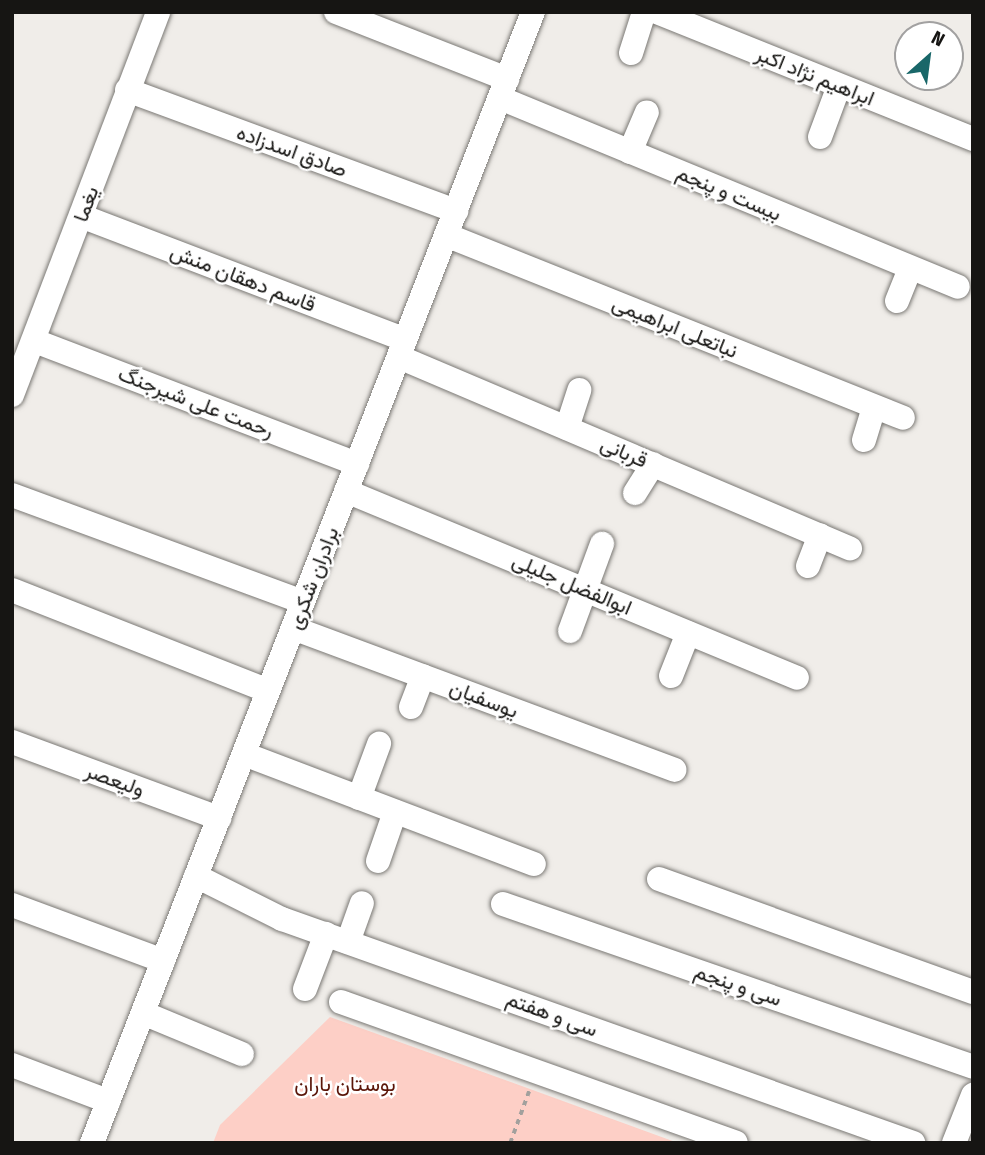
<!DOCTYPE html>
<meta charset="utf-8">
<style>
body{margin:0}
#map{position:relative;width:985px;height:1155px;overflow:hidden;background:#f0ede9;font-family:"Fira Sans Condensed",Vazirmatn,sans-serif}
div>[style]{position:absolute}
.green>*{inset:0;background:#fdcfc6}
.path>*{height:3.5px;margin-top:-1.75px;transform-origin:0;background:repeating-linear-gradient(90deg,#a2a09d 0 5px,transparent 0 10px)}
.roads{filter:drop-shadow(0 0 2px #7a7874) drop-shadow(0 0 2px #7a7874)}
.minor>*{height:24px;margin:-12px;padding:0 12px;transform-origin:12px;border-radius:12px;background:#fff}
span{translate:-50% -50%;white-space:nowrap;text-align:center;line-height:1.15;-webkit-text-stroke:5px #fff;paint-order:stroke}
.street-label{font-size:21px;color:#161513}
.park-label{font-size:21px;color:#5a1508}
.frame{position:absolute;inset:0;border:14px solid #161513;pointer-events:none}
.north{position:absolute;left:894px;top:21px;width:70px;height:70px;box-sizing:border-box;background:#fff;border:2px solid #a2a1a1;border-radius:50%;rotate:28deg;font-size:19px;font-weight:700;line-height:28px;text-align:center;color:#161513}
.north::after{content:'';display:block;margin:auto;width:24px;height:32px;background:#196769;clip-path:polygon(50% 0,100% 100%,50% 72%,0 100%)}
</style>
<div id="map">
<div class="green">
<div style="clip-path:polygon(330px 1017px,530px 1089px,678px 1143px,213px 1143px,220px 1125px)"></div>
</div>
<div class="path">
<div style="left:510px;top:1143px;width:55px;rotate:-69.9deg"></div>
</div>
<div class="roads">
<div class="minor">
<div style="left:336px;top:12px;width:184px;rotate:21.4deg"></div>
<div style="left:657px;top:12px;width:341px;rotate:21.9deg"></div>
<div style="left:631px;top:53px;width:43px;rotate:-72.4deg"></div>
<div style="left:127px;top:90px;width:351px;rotate:20.2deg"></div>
<div style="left:500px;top:98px;width:495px;rotate:22.4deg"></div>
<div style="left:820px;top:137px;width:54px;rotate:-69.6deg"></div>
<div style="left:630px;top:152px;width:43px;rotate:-67deg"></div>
<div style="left:81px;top:216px;width:347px;rotate:20.9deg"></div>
<div style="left:446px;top:235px;width:492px;rotate:21.8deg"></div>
<div style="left:897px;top:301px;width:35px;rotate:-68deg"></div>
<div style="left:35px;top:341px;width:345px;rotate:20.9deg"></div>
<div style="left:399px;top:357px;width:490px;rotate:23deg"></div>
<div style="left:12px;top:395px;width:410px;rotate:-69.1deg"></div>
<div style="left:567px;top:428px;width:40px;rotate:-72deg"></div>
<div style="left:864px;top:440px;width:34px;rotate:-73deg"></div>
<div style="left:346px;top:491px;width:488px;rotate:22.5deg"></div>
<div style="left:635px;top:493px;width:34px;rotate:-58deg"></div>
<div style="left:12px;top:495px;width:310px;rotate:20.2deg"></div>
<div style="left:808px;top:566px;width:33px;rotate:-69deg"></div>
<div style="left:12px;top:590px;width:275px;rotate:21.5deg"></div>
<div style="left:293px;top:628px;width:407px;rotate:20.4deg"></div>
<div style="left:570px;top:631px;width:93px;rotate:-69.8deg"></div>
<div style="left:671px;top:676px;width:46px;rotate:-68.4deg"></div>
<div style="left:411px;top:707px;width:33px;rotate:-69deg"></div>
<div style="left:12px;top:742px;width:221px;rotate:20.2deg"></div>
<div style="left:244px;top:754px;width:310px;rotate:20.8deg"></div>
<div style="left:359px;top:798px;width:58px;rotate:-69.7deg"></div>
<div style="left:378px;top:861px;width:52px;rotate:-70.9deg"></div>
<div style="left:196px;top:876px;width:96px;rotate:26.6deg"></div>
<div style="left:282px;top:919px;width:670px;rotate:19.54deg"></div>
<div style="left:659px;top:879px;width:334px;rotate:19.8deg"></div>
<div style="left:503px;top:904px;width:497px;rotate:19.1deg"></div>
<div style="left:12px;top:905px;width:161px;rotate:20.3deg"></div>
<div style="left:348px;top:942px;width:41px;rotate:-70.3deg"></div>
<div style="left:305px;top:989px;width:59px;rotate:-69.1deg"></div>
<div style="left:341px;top:1002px;width:419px;rotate:19.6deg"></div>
<div style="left:143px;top:1013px;width:107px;rotate:22.5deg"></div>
<div style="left:12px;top:1065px;width:103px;rotate:20.6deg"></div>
<div style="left:92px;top:1143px;width:1214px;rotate:-68.7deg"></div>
<div style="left:954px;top:1143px;width:52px;rotate:-68.4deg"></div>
</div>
</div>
<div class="street-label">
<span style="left:815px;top:76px;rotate:22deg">ابراهیم نژاد اکبر</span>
<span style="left:292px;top:151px;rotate:20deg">صادق اسدزاده</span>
<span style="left:729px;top:193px;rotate:23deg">بیست و پنجم</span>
<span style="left:86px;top:204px;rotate:-70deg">یغما</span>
<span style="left:243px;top:278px;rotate:21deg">قاسم دهقان منش</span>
<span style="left:675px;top:327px;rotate:22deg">نباتعلی ابراهیمی</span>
<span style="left:196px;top:402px;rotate:21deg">رحمت علی شیرجنگ</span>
<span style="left:624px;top:452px;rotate:23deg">قربانی</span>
<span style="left:313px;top:578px;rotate:-69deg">برادران شکری</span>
<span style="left:572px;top:584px;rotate:23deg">ابوالفضل جلیلی</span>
<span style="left:484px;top:699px;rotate:21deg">یوسفیان</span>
<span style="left:115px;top:780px;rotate:20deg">ولیعصر</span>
<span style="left:738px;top:985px;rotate:19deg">سی و پنجم</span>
<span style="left:552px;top:1014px;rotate:20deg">سی و هفتم</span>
</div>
<div class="park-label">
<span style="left:345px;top:1084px">بوستان باران</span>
</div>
<div class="frame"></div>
<div class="north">N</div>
</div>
